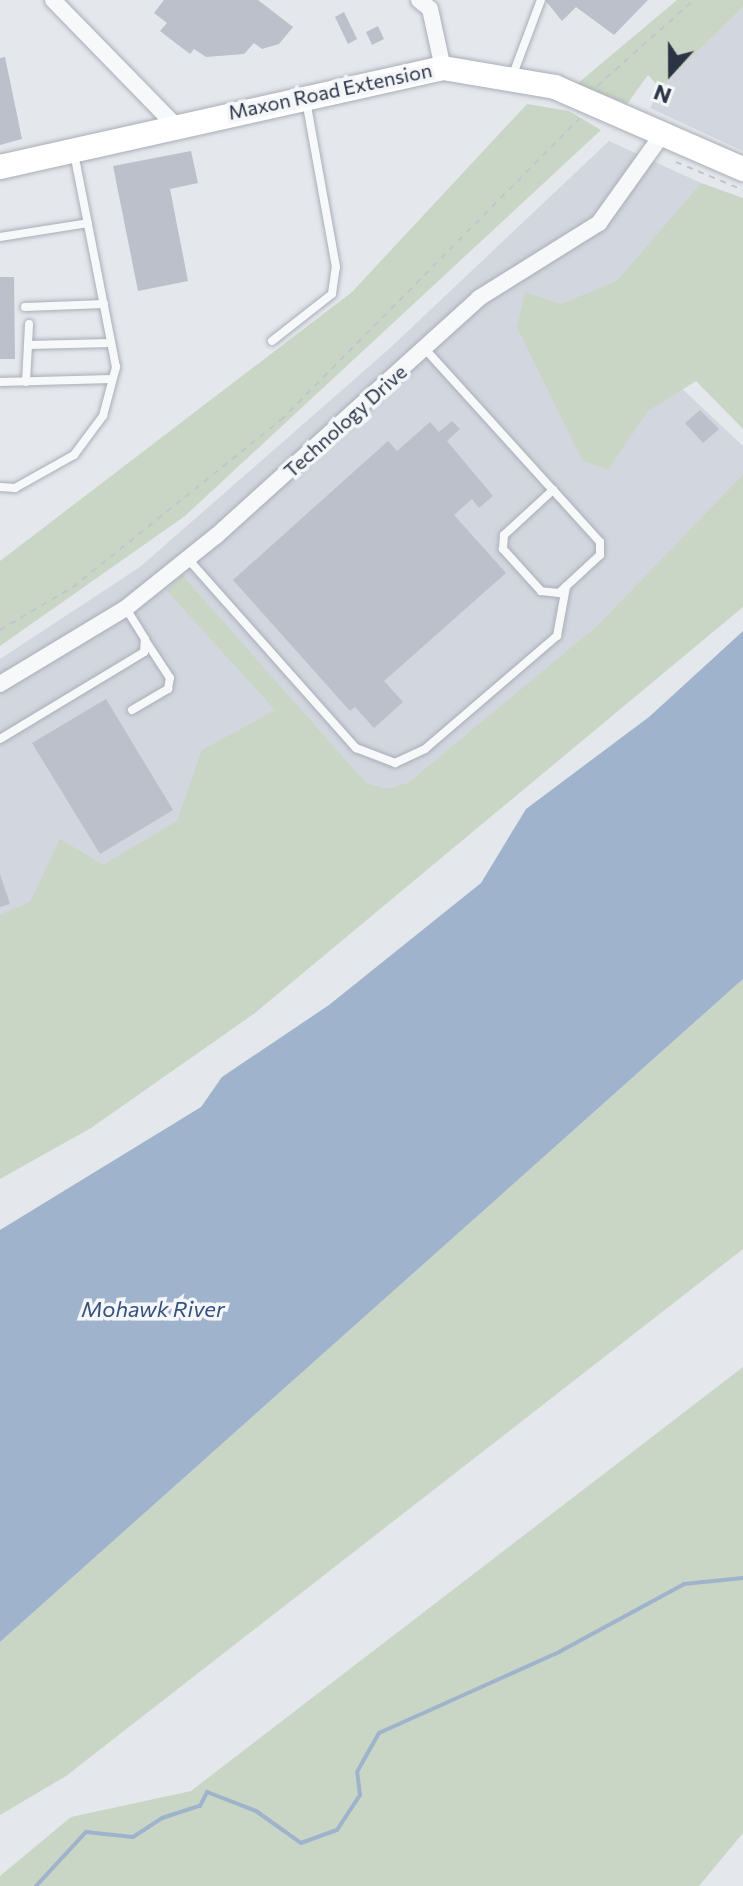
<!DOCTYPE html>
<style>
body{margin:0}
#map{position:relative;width:743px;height:1886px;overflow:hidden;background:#e4e7ec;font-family:Commissioner,sans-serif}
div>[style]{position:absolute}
.built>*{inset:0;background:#d2d6de}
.green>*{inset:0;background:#c9d6c5}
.water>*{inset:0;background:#9fb4cc}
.stream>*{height:4px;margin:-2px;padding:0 2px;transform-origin:2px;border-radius:2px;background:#9fb4cc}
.building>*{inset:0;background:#bbc0ca}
.path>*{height:2px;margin-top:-1px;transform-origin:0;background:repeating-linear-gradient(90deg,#c2c5cb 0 6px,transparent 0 12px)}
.roads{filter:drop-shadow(0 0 2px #a9aeb7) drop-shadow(0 0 2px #a9aeb7)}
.lane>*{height:8px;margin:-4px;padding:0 4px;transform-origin:4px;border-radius:4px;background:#f7f8fa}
.street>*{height:16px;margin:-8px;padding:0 8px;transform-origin:8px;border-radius:8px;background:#f7f8fa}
.secondary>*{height:24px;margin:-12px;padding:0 12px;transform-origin:12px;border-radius:12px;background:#fff}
span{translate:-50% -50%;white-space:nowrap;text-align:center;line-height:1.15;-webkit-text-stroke:7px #f4f6f9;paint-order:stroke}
.street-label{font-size:20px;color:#2b3445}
.water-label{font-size:22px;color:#34527a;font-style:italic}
.north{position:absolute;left:631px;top:32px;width:80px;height:80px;-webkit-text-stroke:6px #f4f6f9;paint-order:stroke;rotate:201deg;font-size:22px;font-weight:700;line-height:32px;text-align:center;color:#2b3445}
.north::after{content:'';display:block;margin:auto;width:28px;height:36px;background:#2b3445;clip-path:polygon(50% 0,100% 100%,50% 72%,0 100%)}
</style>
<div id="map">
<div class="built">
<div style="clip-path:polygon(743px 7px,743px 151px,650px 108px,660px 88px)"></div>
<div style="clip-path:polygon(609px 141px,701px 183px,640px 255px,643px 352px,743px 446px,743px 537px,401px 801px,0 972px,0 659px,140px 567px,389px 349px)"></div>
</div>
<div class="green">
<div style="clip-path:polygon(677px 0,743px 0,743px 7px,660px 88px,648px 75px,627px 104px,577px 84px)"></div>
<div style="clip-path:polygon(527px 104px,569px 111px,601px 130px,185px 516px,0 646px,0 561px,352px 292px)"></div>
<div style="clip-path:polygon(701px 183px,743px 198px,743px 429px,696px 381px,648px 411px,608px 470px,582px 460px,517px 327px,525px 292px,561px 304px,617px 281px)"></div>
<div style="clip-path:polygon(743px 475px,743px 607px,255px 1013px,91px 1128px,0 1179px,0 915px,30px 902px,60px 839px,103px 865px,177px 821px,202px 750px,275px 710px,167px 591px,182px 575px,366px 783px,387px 789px,408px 783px,596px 627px)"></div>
<div style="clip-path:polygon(743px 979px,743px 1249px,66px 1776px,0 1815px,0 1642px)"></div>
<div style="clip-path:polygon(743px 1367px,743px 1833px,699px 1886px,0 1886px,0 1876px,71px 1817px,191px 1791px)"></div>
</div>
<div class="water">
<div style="clip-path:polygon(743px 631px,743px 979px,0 1642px,0 1230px,201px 1107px,222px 1077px,329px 1005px,481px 883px,526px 809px,649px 717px)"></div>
</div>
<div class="stream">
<div style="left:36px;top:1886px;width:74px;rotate:-47.2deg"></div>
<div style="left:86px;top:1832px;width:47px;rotate:6.1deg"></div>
<div style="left:133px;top:1837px;width:35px;rotate:-33deg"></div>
<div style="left:162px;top:1818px;width:40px;rotate:-18deg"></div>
<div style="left:200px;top:1806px;width:16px;rotate:-63deg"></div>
<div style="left:207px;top:1792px;width:53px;rotate:21.2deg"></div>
<div style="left:256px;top:1811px;width:55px;rotate:35.4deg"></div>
<div style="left:301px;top:1843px;width:38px;rotate:-20deg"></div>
<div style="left:337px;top:1830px;width:42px;rotate:-56.7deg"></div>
<div style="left:360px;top:1795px;width:23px;rotate:-97deg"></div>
<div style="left:357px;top:1772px;width:45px;rotate:-60.6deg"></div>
<div style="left:379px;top:1733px;width:197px;rotate:-24.2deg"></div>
<div style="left:559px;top:1652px;width:142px;rotate:-28.5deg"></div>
<div style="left:684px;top:1584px;width:59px;rotate:-5.8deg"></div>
</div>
<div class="building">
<div style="clip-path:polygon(164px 0,258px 0,293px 27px,279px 44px,262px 49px,254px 43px,244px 54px,206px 57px,194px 49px,190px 54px,160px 31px,167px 23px,154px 13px)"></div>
<div style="clip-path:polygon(545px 0,648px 0,614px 35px,576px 7px,562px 21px)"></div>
<div style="clip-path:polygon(344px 12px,357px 39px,348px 44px,335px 17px)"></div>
<div style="clip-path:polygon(378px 26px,384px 39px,372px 45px,366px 32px)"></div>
<div style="clip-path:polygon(5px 57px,22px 139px,0 145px,0 58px)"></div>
<div style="clip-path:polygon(191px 151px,198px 183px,170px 189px,188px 281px,138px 291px,113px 166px)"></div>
<div style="clip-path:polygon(0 277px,14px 277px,15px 359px,0 359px)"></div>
<div style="clip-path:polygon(700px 410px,719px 429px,703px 443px,685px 423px)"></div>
<div style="clip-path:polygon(452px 421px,460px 429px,447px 441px,493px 496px,479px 508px,472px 499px,454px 515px,506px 573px,384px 681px,403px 702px,374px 728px,355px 707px,350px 711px,233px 580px,388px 441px,397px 451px,430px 422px,439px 432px)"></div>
<div style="clip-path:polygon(106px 699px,173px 810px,100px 854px,32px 743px)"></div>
<div style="clip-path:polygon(0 874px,10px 904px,0 907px)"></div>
</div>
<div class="path">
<div style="left:597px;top:86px;width:130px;rotate:-41.6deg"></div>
<div style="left:676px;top:162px;width:73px;rotate:22.7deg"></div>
<div style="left:0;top:630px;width:85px;rotate:-30.5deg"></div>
<div style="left:73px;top:587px;width:267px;rotate:-38.8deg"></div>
<div style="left:281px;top:420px;width:424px;rotate:-45.3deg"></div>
</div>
<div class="roads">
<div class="lane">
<div style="left:512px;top:77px;width:82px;rotate:-69.4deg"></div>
<div style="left:0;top:237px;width:89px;rotate:-9deg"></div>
<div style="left:25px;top:307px;width:79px;rotate:-2.2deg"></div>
<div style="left:272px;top:341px;width:76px;rotate:-38.1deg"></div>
<div style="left:332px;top:294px;width:27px;rotate:-82deg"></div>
<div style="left:336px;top:267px;width:169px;rotate:-100.2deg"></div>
<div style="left:28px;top:345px;width:83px;rotate:-1.4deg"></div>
<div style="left:425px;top:349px;width:190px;rotate:47.8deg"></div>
<div style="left:553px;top:490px;width:70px;rotate:47.9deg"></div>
<div style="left:600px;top:542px;width:13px;rotate:90deg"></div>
<div style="left:600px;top:555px;width:56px;rotate:137.2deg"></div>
<div style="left:559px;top:593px;width:18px;rotate:-174deg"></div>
<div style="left:541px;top:591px;width:57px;rotate:-132.1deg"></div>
<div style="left:503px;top:549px;width:14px;rotate:-86deg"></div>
<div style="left:504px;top:535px;width:67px;rotate:-42.6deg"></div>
<div style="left:0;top:382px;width:112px;rotate:-1.5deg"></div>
<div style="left:26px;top:382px;width:58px;rotate:-87deg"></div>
<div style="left:0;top:487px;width:15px;rotate:4deg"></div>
<div style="left:15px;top:488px;width:68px;rotate:-29.2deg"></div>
<div style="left:74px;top:455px;width:49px;rotate:-53.4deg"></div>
<div style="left:103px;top:416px;width:51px;rotate:-75.1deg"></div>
<div style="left:116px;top:367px;width:218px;rotate:-101.1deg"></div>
<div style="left:188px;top:559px;width:253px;rotate:48.4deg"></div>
<div style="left:356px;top:748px;width:42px;rotate:21deg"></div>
<div style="left:395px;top:763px;width:33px;rotate:-25deg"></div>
<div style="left:425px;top:749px;width:174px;rotate:-40.6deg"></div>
<div style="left:557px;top:636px;width:50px;rotate:-79.6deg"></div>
<div style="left:132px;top:710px;width:42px;rotate:-30.3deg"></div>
<div style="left:168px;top:689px;width:11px;rotate:-80deg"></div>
<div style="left:170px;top:678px;width:45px;rotate:-123.3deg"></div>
<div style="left:0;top:739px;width:168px;rotate:-31.1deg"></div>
<div style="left:144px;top:652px;width:13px;rotate:-86deg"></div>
<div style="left:145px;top:639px;width:36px;rotate:-122deg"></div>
</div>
<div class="street">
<div style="left:53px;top:0;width:173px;rotate:45.7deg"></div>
<div style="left:419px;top:0;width:14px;rotate:39deg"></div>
<div style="left:430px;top:9px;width:60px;rotate:77.6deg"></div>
<div style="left:0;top:684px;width:147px;rotate:-31.1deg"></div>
<div style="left:126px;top:608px;width:115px;rotate:-38.7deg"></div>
<div style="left:216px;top:536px;width:355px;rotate:-42.1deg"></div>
<div style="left:479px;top:298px;width:142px;rotate:-32deg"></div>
<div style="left:599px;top:223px;width:112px;rotate:-54.5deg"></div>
</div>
<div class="secondary">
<div style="left:0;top:167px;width:454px;rotate:-12.6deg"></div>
<div style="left:443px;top:68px;width:114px;rotate:9.6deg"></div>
<div style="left:555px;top:87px;width:205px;rotate:23.6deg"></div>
</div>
</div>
<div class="street-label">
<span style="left:330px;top:91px;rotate:-12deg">Maxon Road Extension</span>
<span style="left:345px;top:421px;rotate:-42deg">Technology Drive</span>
</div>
<div class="water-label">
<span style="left:153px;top:1309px">Mohawk River</span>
</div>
<div class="north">N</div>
</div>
